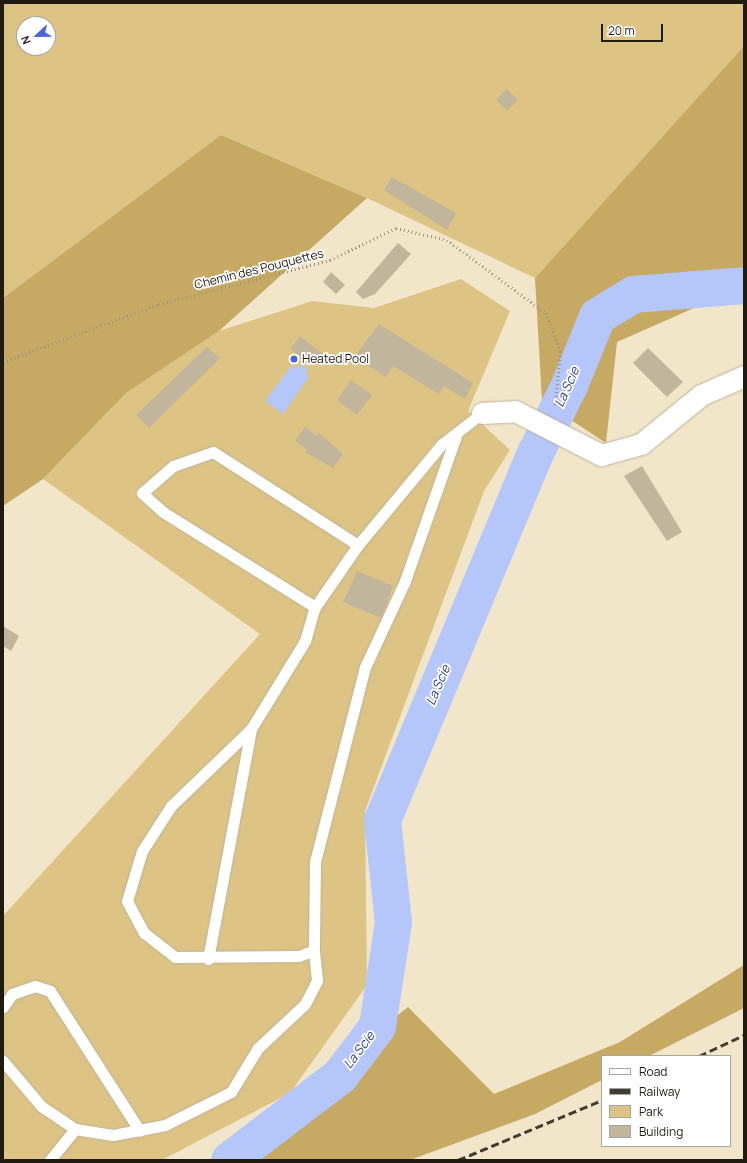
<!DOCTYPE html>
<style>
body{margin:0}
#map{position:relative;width:747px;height:1163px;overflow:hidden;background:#f1e6ca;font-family:Manrope,sans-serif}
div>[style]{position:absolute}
.green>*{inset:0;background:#ddc485}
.forest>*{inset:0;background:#c6a963}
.water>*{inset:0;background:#b5c6fb}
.river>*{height:37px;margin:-18.5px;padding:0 18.5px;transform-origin:18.5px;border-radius:18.5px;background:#b5c6fb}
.building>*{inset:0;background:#c1b69b}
.path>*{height:2.5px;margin-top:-1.25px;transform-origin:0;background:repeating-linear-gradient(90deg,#9c937f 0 1px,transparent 0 4px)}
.roads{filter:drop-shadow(0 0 1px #bfb499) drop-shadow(0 0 1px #bfb499)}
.service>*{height:11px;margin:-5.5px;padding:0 5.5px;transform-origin:5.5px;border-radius:5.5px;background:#fff}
.minor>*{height:21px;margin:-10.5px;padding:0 10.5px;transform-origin:10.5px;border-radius:10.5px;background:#fff}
.rail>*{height:3px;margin-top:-1.5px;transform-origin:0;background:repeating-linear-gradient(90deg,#423d30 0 8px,transparent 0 12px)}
.dots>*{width:11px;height:11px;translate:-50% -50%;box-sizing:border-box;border:2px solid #fff;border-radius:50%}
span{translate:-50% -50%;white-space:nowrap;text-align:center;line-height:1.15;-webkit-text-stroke:3.5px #fff;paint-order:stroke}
.street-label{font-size:12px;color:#1f1b11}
.poi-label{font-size:12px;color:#1f1b11}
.left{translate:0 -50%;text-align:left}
.water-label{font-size:13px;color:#344590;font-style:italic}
.frame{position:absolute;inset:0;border:4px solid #1f1b11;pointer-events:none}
.legend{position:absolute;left:601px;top:1055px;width:130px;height:92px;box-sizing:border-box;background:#fff;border:1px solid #a5a4a0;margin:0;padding:5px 7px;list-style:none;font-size:12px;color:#1f1b11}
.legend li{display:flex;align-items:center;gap:8px;height:20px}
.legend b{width:20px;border:1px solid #a5a4a0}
.north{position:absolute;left:16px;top:16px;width:40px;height:40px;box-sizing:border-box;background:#fff;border:1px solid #a5a4a0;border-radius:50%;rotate:248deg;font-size:11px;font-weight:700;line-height:16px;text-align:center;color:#1f1b11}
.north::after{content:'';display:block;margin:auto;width:14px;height:18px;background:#4d65da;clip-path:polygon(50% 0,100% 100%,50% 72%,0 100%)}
.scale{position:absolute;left:601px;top:24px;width:62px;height:18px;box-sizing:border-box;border:2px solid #1f1b11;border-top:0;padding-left:5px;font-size:12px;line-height:14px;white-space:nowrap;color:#1f1b11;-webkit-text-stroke:3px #fff;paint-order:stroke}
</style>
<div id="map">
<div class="green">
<div style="clip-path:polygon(evenodd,3px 3px,744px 3px,744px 46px,535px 278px,367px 198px,221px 135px,3px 298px,3px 3px,24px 24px,48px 24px,48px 48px,24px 48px,24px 24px)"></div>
<div style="clip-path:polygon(461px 279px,510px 311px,468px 411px,510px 450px,484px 491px,365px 811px,367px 985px,290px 1093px,162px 1160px,3px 1160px,3px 916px,260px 634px,43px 479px,125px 394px,219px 331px,312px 301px,374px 308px)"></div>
</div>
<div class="forest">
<div style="clip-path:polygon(744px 46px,744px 286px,617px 342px,606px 443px,542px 401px,535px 278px)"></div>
<div style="clip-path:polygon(221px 135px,367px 198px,219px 331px,125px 394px,43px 479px,3px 506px,3px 298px)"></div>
<div style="clip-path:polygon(744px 965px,744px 1008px,649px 1056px,602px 1056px,602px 1080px,535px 1114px,410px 1160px,214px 1160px,408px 1007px,494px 1094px,620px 1042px)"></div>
</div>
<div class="water">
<div style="clip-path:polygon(300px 364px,308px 370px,305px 374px,309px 377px,283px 414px,265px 401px,292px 365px,297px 369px)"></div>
</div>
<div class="river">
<div style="left:229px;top:1160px;width:140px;rotate:-37.4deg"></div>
<div style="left:340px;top:1075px;width:61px;rotate:-52.9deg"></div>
<div style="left:377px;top:1026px;width:105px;rotate:-81.3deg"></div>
<div style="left:393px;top:922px;width:103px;rotate:-96.2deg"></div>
<div style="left:382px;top:820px;width:398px;rotate:-67.4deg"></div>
<div style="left:535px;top:453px;width:76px;rotate:-63.4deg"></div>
<div style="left:569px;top:385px;width:74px;rotate:-67.9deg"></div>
<div style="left:597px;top:316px;width:42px;rotate:-31.4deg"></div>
<div style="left:633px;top:294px;width:111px;rotate:-4.6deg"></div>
</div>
<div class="building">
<div style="clip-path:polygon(507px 89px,518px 100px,507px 111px,496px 99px)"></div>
<div style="clip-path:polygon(392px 177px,456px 213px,447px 230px,384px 190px)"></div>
<div style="clip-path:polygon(398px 243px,411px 254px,375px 294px,363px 299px,356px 292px)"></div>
<div style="clip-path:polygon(331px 272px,345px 285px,336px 294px,323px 282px)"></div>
<div style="clip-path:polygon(379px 324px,473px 383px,465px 399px,444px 386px,439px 394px,393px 366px,386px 377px,354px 357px)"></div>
<div style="clip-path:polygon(300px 336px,323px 354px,318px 361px,307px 353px,303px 358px,290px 349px)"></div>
<div style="clip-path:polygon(207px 347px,220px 358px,149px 428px,136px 415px)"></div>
<div style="clip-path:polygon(648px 348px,683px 382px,667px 397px,633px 363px)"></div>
<div style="clip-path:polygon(351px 380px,372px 395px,357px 415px,337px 400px)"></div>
<div style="clip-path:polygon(305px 427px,317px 436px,319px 433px,343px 454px,333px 468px,305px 452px,307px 450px,295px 441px)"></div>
<div style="clip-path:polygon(642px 466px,682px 532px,667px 541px,624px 476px)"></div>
<div style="clip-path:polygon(357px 571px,393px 586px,381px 618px,343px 602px)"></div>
<div style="clip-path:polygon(3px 626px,19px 636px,11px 651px,3px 646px)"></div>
</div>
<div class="path">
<div style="left:3px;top:362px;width:166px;rotate:-20.4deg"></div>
<div style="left:159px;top:304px;width:177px;rotate:-14.4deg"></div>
<div style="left:330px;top:260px;width:73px;rotate:-25.9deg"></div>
<div style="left:396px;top:228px;width:52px;rotate:13.2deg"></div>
<div style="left:447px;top:240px;width:123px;rotate:36.4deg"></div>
<div style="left:546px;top:313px;width:42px;rotate:69deg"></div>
<div style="left:561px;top:352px;width:56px;rotate:96.1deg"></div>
</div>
<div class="roads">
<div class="service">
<div style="left:457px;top:433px;width:157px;rotate:109.4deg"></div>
<div style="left:405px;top:581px;width:95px;rotate:114.9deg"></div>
<div style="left:365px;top:667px;width:201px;rotate:104.4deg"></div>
<div style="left:315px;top:862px;width:88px;rotate:90.7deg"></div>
<div style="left:314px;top:950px;width:16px;rotate:158deg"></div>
<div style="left:299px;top:956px;width:124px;rotate:179.5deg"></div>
<div style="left:175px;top:957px;width:39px;rotate:-142deg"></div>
<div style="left:144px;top:933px;width:36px;rotate:-118deg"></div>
<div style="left:127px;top:901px;width:52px;rotate:-73.3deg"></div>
<div style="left:142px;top:851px;width:54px;rotate:-57.2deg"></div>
<div style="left:171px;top:806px;width:111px;rotate:-43.9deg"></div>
<div style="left:251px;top:729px;width:103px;rotate:-58.5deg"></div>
<div style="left:305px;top:641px;width:35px;rotate:-74deg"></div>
<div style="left:315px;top:607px;width:179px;rotate:-148deg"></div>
<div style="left:163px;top:512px;width:28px;rotate:-138deg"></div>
<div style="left:142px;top:493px;width:41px;rotate:-41.1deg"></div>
<div style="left:173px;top:466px;width:42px;rotate:-19.3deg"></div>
<div style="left:213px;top:452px;width:172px;rotate:32.7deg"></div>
<div style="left:358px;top:545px;width:131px;rotate:-50.3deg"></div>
<div style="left:442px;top:444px;width:51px;rotate:-37.8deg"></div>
<div style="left:315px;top:607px;width:75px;rotate:-55.3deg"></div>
<div style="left:208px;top:959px;width:234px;rotate:-79.4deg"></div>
<div style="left:3px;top:1007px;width:16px;rotate:-55deg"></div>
<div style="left:12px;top:994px;width:24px;rotate:-19deg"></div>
<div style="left:35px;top:986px;width:16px;rotate:18deg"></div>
<div style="left:50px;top:991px;width:166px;rotate:57.3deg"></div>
<div style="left:3px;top:1061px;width:59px;rotate:49.8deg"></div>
<div style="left:41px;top:1106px;width:41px;rotate:34.1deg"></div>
<div style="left:75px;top:1129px;width:38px;rotate:9deg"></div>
<div style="left:113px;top:1135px;width:53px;rotate:-10.9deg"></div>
<div style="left:165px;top:1125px;width:74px;rotate:-26.6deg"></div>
<div style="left:231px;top:1092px;width:52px;rotate:-58.5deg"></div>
<div style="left:258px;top:1048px;width:64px;rotate:-43.1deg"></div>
<div style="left:305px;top:1004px;width:27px;rotate:-63deg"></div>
<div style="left:317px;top:980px;width:30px;rotate:-96deg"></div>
<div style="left:50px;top:1160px;width:40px;rotate:-51deg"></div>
</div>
<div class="minor">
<div style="left:482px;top:413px;width:33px;rotate:-3deg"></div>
<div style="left:515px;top:411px;width:97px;rotate:27.1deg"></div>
<div style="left:601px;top:455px;width:41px;rotate:-15.4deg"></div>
<div style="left:641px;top:444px;width:77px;rotate:-39.2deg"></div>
<div style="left:701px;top:395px;width:47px;rotate:-23.8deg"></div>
</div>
</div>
<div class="rail">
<div style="left:699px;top:1056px;width:50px;rotate:-25deg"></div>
<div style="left:458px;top:1160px;width:156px;rotate:-22.6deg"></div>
</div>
<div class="dots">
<div style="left:294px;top:359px;background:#4d65da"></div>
</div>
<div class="street-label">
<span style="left:259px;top:269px;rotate:-14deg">Chemin des Pouquettes</span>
</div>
<div class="poi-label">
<span class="left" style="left:302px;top:359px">Heated Pool</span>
</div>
<div class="water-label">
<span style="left:567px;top:387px;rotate:-66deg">La Scie</span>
<span style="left:438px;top:685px;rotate:-67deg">La Scie</span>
<span style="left:359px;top:1050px;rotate:-53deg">La Scie</span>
</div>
<div class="frame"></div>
<ul class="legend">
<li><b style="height:5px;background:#fff"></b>Road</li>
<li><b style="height:5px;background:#423d30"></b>Railway</li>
<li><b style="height:11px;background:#ddc485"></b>Park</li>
<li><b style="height:11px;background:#c1b69b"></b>Building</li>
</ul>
<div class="north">N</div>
<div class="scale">20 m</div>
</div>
